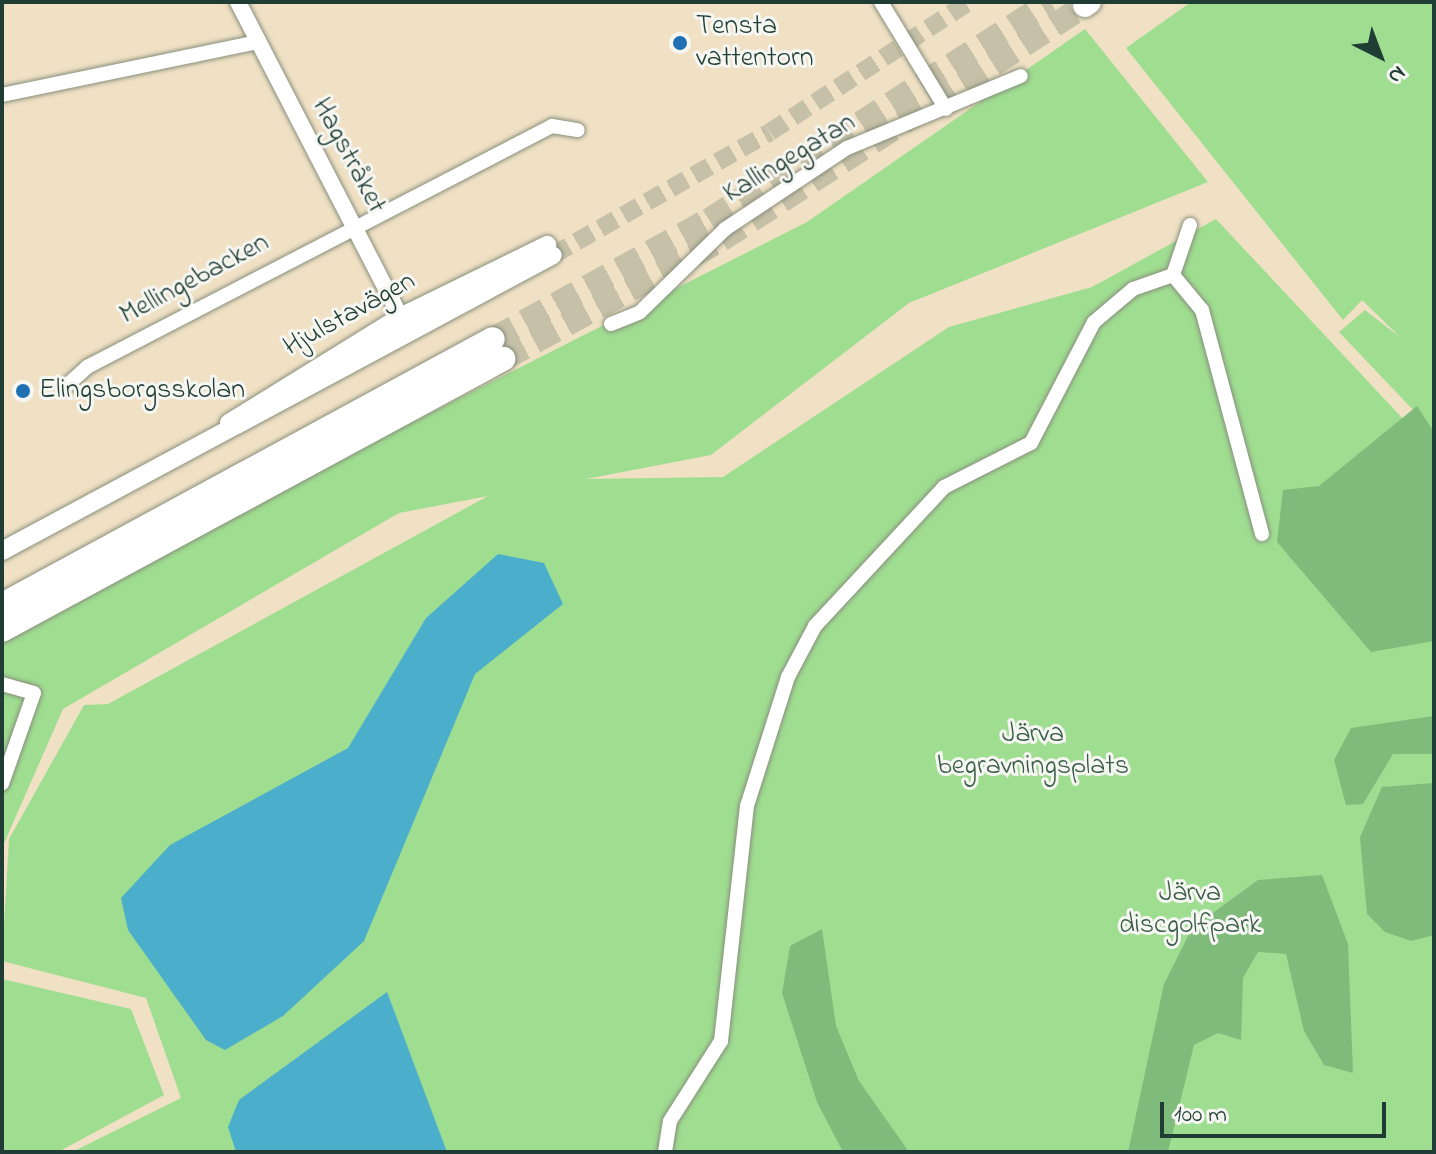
<!DOCTYPE html>
<meta charset="utf-8">
<style>
body{margin:0}
#map{position:relative;width:1436px;height:1154px;overflow:hidden;background:#f0e1c5;font-family:"Indie Flower",sans-serif}
div>[style]{position:absolute}
.green>*{inset:0;background:#9fdd91}
.forest>*{inset:0;background:#7fbc7b}
.water>*{inset:0;background:#4baeca}
.secondary-tunnel>*{height:18px;margin-top:-9px;transform-origin:0;background:repeating-linear-gradient(90deg,#c6c0a8 0 18px,transparent 0 27px)}
.motorway-tunnel>*{height:24px;margin-top:-12px;transform-origin:0;background:repeating-linear-gradient(90deg,#c6c0a8 0 24px,transparent 0 36px)}
.roads{filter:drop-shadow(0 0 2px #888f7c) drop-shadow(0 0 2px #888f7c)}
.minor>*{height:14px;margin:-7px;padding:0 7px;transform-origin:7px;border-radius:7px;background:#fff}
.tertiary>*{height:16px;margin:-8px;padding:0 8px;transform-origin:8px;border-radius:8px;background:#fff}
.secondary>*{height:18px;margin:-9px;padding:0 9px;transform-origin:9px;border-radius:9px;background:#fff}
.motorway>*{height:24px;margin:-12px;padding:0 12px;transform-origin:12px;border-radius:12px;background:#fff}
.dots>*{width:22px;height:22px;translate:-50% -50%;box-sizing:border-box;border:4px solid #f6f6f2;border-radius:50%}
span{translate:-50% -50%;white-space:nowrap;text-align:center;line-height:1.15;-webkit-text-stroke:6px #f6f6f2;paint-order:stroke}
.poi-label{font-size:28px;color:#1f3d34}
.left{translate:0 -50%;text-align:left}
.street-label{font-size:28px;color:#1f3d34}
.park-label{font-size:28px;color:#395d47}
.frame{position:absolute;inset:0;border:4px solid #1f3d34;pointer-events:none}
.north{position:absolute;left:1340px;top:16px;width:80px;height:80px;-webkit-text-stroke:6px #f6f6f2;paint-order:stroke;rotate:138deg;font-size:22px;font-weight:700;line-height:32px;text-align:center;color:#1f3d34}
.north::after{content:'';display:block;margin:auto;width:28px;height:36px;background:#1f3d34;clip-path:polygon(50% 0,100% 100%,50% 72%,0 100%)}
.scale{position:absolute;left:1160px;top:1102px;width:226px;height:36px;box-sizing:border-box;border:4px solid #1f3d34;border-top:0;padding-left:10px;font-size:24px;line-height:28px;white-space:nowrap;color:#1f3d34;-webkit-text-stroke:6px #f6f6f2;paint-order:stroke}
</style>
<div id="map">
<div class="green">
<div style="clip-path:polygon(1191px 2px,1434px 2px,1434px 432px,1339px 332px,1365px 310px,1401px 338px,1362px 300px,1343px 320px,1126px 48px)"></div>
<div style="clip-path:polygon(1085px 29px,1208px 182px,909px 303px,711px 455px,586px 479px,723px 477px,949px 327px,1092px 287px,1216px 219px,1434px 452px,1434px 1152px,72px 1152px,181px 1098px,146px 998px,2px 961px,9px 839px,84px 705px,108px 704px,488px 496px,399px 513px,63px 709px,2px 848px,2px 630px,807px 222px)"></div>
<div style="clip-path:polygon(2px 979px,131px 1009px,164px 1095px,58px 1152px,2px 1152px)"></div>
</div>
<div class="forest">
<div style="clip-path:polygon(1417px 406px,1434px 432px,1434px 641px,1371px 652px,1277px 542px,1283px 490px,1319px 486px)"></div>
<div style="clip-path:polygon(1434px 716px,1434px 754px,1393px 754px,1363px 804px,1346px 805px,1334px 760px,1351px 728px)"></div>
<div style="clip-path:polygon(1434px 783px,1434px 935px,1411px 941px,1385px 932px,1367px 914px,1360px 837px,1382px 787px)"></div>
<div style="clip-path:polygon(1322px 875px,1348px 944px,1353px 1073px,1324px 1065px,1304px 1031px,1286px 954px,1258px 952px,1243px 978px,1241px 1040px,1218px 1033px,1194px 1045px,1168px 1152px,1128px 1152px,1164px 984px,1192px 928px,1258px 880px)"></div>
<div style="clip-path:polygon(822px 929px,836px 1026px,859px 1081px,909px 1152px,843px 1152px,817px 1102px,782px 993px,790px 946px)"></div>
</div>
<div class="water">
<div style="clip-path:polygon(498px 554px,544px 563px,563px 604px,475px 674px,364px 941px,283px 1016px,225px 1050px,206px 1040px,128px 930px,121px 898px,170px 845px,348px 748px,426px 618px)"></div>
<div style="clip-path:polygon(387px 992px,447px 1152px,236px 1152px,228px 1127px,239px 1100px)"></div>
</div>
<div class="secondary-tunnel">
<div style="left:553px;top:255px;width:249px;rotate:-29.5deg"></div>
<div style="left:770px;top:132px;width:238px;rotate:-33.2deg"></div>
</div>
<div class="motorway-tunnel">
<div style="left:493px;top:339px;width:247px;rotate:-28.9deg"></div>
<div style="left:709px;top:220px;width:405px;rotate:-32.6deg"></div>
<div style="left:503px;top:359px;width:248px;rotate:-28.6deg"></div>
<div style="left:721px;top:240px;width:433px;rotate:-32.8deg"></div>
</div>
<div class="roads">
<div class="minor">
<div style="left:881px;top:2px;width:125px;rotate:58.7deg"></div>
<div style="left:2px;top:95px;width:261px;rotate:-11.7deg"></div>
<div style="left:1190px;top:225px;width:53px;rotate:108.8deg"></div>
<div style="left:1173px;top:275px;width:45px;rotate:50.4deg"></div>
<div style="left:1202px;top:310px;width:232px;rotate:75deg"></div>
<div style="left:611px;top:324px;width:31px;rotate:-22deg"></div>
<div style="left:640px;top:312px;width:119px;rotate:-44.3deg"></div>
<div style="left:725px;top:229px;width:146px;rotate:-33.6deg"></div>
<div style="left:847px;top:148px;width:188px;rotate:-22.5deg"></div>
<div style="left:64px;top:388px;width:31px;rotate:-42deg"></div>
<div style="left:87px;top:367px;width:524px;rotate:-27.4deg"></div>
<div style="left:552px;top:126px;width:26px;rotate:9deg"></div>
<div style="left:2px;top:684px;width:33px;rotate:16deg"></div>
<div style="left:34px;top:693px;width:96px;rotate:109.4deg"></div>
<div style="left:665px;top:1152px;width:31px;rotate:-81deg"></div>
<div style="left:670px;top:1121px;width:95px;rotate:-57.5deg"></div>
<div style="left:721px;top:1041px;width:236px;rotate:-83.7deg"></div>
<div style="left:747px;top:806px;width:135px;rotate:-72.4deg"></div>
<div style="left:788px;top:677px;width:58px;rotate:-62.1deg"></div>
<div style="left:815px;top:626px;width:190px;rotate:-47.1deg"></div>
<div style="left:944px;top:487px;width:97px;rotate:-26.8deg"></div>
<div style="left:1031px;top:443px;width:136px;rotate:-62.5deg"></div>
<div style="left:1094px;top:322px;width:51px;rotate:-40.2deg"></div>
<div style="left:1133px;top:289px;width:42px;rotate:-19.3deg"></div>
</div>
<div class="tertiary">
<div style="left:238px;top:2px;width:367px;rotate:62.7deg"></div>
</div>
<div class="secondary">
<div style="left:229px;top:423px;width:201px;rotate:-31.8deg"></div>
<div style="left:400px;top:317px;width:164px;rotate:-26.1deg"></div>
<div style="left:2px;top:551px;width:625px;rotate:-28.24deg"></div>
</div>
<div class="motorway">
<div style="left:1085px;top:5px;width:5px;rotate:-37deg"></div>
<div style="left:2px;top:605px;width:558px;rotate:-28.45deg"></div>
<div style="left:2px;top:630px;width:570px;rotate:-28.41deg"></div>
</div>
</div>
<div class="dots">
<div style="left:680px;top:43px;background:#1f6fb2"></div>
<div style="left:23px;top:391px;background:#1f6fb2"></div>
</div>
<div class="poi-label">
<span class="left" style="left:696px;top:43px">Tensta<br>vattentorn</span>
<span class="left" style="left:39px;top:391px">Elingsborgsskolan</span>
</div>
<div class="street-label">
<span style="left:348px;top:156px;rotate:62deg">Hagstråket</span>
<span style="left:790px;top:159px;rotate:-31deg">Kallingegatan</span>
<span style="left:195px;top:280px;rotate:-28deg">Mellingebacken</span>
<span style="left:350px;top:315px;rotate:-29deg">Hjulstavägen</span>
</div>
<div class="park-label">
<span style="left:1033px;top:751px">Järva<br>begravningsplats</span>
<span style="left:1190px;top:910px">Järva<br>discgolfpark</span>
</div>
<div class="frame"></div>
<div class="north">N</div>
<div class="scale">100 m</div>
</div>
